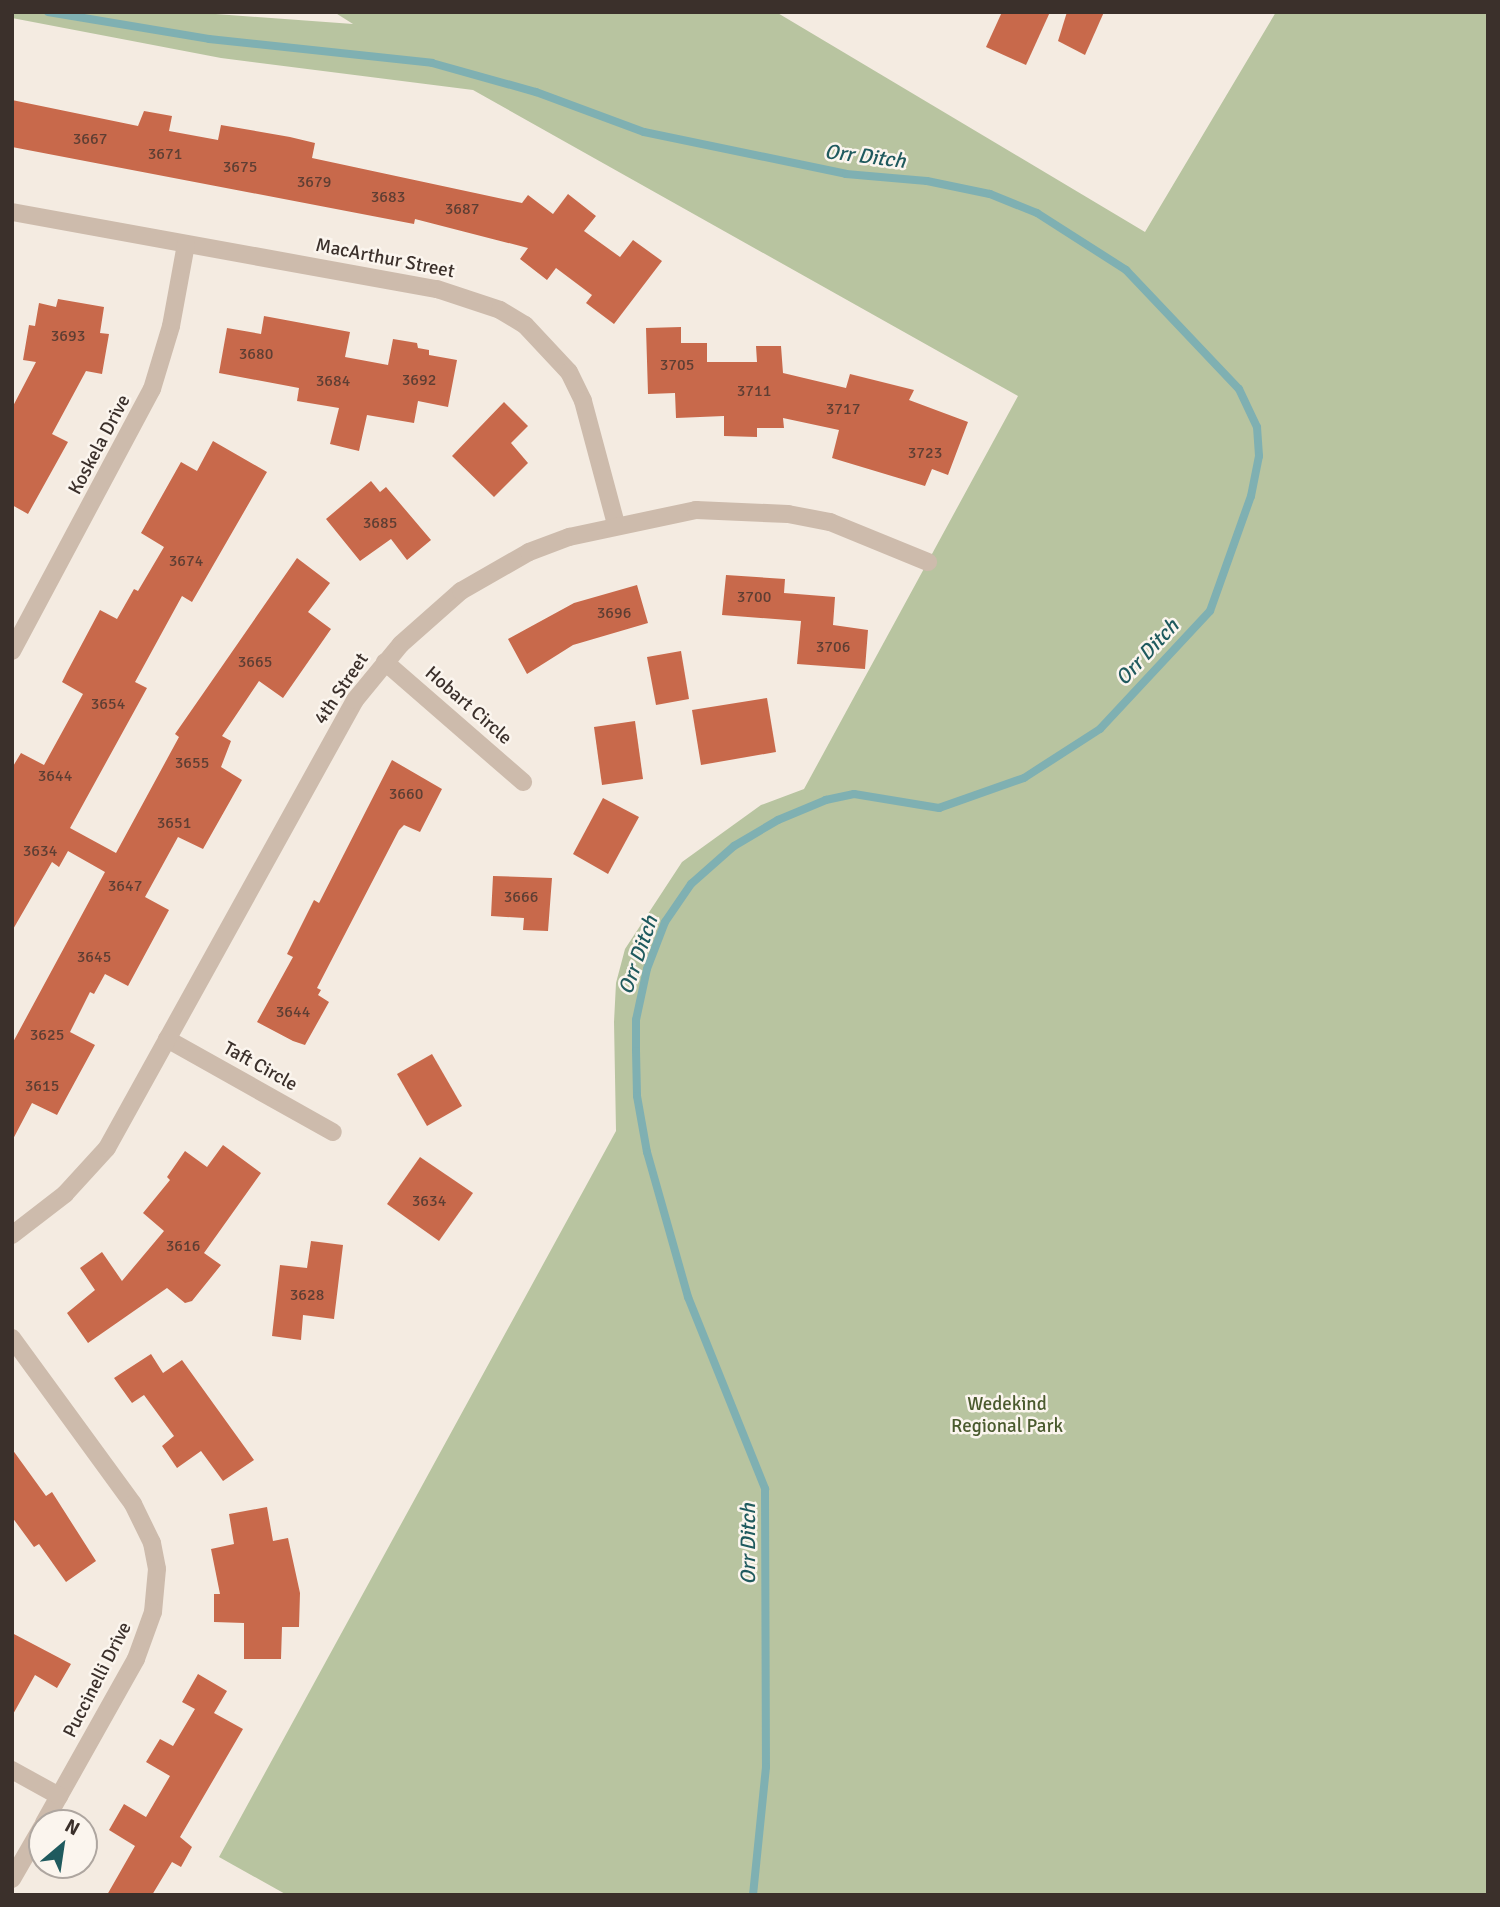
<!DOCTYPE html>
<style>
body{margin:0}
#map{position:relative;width:1500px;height:1907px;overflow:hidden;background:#f4ebe1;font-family:Signika,sans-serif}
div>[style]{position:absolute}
.green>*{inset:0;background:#b8c4a0}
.stream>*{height:8px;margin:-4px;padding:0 4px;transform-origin:4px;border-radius:4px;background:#7fb0b2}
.building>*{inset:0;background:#c8694b}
.street>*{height:18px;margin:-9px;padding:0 9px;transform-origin:9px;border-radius:9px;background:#cdbbac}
span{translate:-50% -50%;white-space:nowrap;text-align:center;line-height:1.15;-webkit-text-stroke:5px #fbf5ee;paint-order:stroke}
.number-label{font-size:16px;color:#5e3e33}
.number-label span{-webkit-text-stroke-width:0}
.street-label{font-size:19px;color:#3b302b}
.park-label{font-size:19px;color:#4a5a2e}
.water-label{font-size:21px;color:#1f5a5e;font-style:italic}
.frame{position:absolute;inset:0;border:14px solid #3b302b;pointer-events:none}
.north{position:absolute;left:28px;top:1809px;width:70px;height:70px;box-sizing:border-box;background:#fbf5ee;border:2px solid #aea6a0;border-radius:50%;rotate:29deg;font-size:19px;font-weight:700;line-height:28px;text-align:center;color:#3b302b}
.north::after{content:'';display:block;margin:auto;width:24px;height:32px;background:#1f5a5e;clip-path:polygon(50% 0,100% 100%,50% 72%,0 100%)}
</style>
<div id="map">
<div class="green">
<div style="clip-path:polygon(12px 12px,189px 12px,353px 24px,334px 12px,776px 12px,1145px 232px,1276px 12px,1488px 12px,1488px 1895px,287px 1895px,219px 1857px,616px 1131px,614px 1022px,616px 983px,625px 949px,682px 862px,761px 805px,804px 789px,1018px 396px,473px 90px,221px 58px,12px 18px)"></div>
</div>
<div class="stream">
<div style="left:48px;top:12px;width:163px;rotate:9.5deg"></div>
<div style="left:209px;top:39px;width:224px;rotate:6.1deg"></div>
<div style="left:432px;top:63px;width:108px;rotate:15.6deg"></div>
<div style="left:536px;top:92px;width:115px;rotate:20.3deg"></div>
<div style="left:644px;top:132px;width:206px;rotate:11.7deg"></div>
<div style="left:846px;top:174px;width:81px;rotate:4.9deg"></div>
<div style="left:927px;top:181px;width:64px;rotate:11.7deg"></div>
<div style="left:990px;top:194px;width:51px;rotate:22deg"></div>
<div style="left:1037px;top:213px;width:106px;rotate:32.6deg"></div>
<div style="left:1126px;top:270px;width:164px;rotate:46.5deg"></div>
<div style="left:1239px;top:389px;width:42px;rotate:64.7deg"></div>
<div style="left:1257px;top:427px;width:29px;rotate:86deg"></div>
<div style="left:1259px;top:456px;width:41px;rotate:101.3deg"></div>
<div style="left:1251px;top:496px;width:122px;rotate:109.6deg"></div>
<div style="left:1210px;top:611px;width:161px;rotate:133deg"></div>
<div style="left:1100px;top:729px;width:90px;rotate:147.2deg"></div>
<div style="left:1024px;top:778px;width:90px;rotate:160.6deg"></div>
<div style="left:939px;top:808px;width:86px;rotate:-170.6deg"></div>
<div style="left:854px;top:794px;width:29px;rotate:168deg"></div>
<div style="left:826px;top:800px;width:52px;rotate:157.4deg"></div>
<div style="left:778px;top:820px;width:51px;rotate:149.4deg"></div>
<div style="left:734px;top:846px;width:57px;rotate:138.5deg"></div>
<div style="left:691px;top:884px;width:46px;rotate:124.4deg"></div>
<div style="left:665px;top:922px;width:50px;rotate:111deg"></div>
<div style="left:647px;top:969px;width:52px;rotate:102.2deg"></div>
<div style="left:636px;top:1020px;width:31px;rotate:90deg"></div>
<div style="left:636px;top:1051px;width:45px;rotate:88.7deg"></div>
<div style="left:637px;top:1096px;width:57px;rotate:79.9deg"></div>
<div style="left:647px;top:1152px;width:151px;rotate:74.2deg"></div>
<div style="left:688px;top:1297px;width:207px;rotate:68.1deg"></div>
<div style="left:765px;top:1489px;width:278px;rotate:89.8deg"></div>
<div style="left:766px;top:1767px;width:129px;rotate:95.8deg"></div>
</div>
<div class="building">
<div style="clip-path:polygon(1002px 12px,1050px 12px,1026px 65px,986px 47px)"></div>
<div style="clip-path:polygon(1067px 12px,1104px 12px,1085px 55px,1058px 41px)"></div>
<div style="clip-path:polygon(12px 100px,138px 126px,144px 111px,172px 116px,169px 131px,218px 140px,221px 125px,290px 137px,315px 143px,312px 158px,522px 203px,528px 195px,553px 214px,568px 194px,596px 216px,584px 231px,620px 257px,633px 240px,662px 261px,614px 324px,586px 303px,592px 295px,556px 268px,547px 280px,520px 259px,528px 248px,415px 219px,414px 224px,12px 147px)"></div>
<div style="clip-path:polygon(58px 299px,104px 307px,100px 333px,109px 334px,102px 374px,86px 371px,52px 434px,68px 442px,28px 514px,12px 505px,12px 408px,36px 362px,23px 360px,29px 325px,35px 326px,39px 303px,56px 307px)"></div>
<div style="clip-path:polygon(264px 316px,350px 332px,345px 357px,388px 365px,393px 339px,417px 343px,418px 348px,429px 350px,429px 355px,457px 360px,448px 407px,418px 401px,414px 423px,367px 415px,359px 451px,330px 444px,339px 408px,297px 401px,299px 388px,219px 373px,227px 328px,261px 334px)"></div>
<div style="clip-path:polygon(681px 327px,681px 343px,707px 343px,707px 362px,757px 362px,756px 346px,781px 346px,783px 373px,846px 388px,850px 374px,914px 390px,909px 400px,968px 422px,948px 475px,932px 469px,925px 486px,832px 458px,839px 430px,783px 418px,784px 428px,757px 428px,757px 437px,724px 436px,724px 416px,676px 418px,675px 393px,648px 394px,646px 328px)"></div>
<div style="clip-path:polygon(504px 402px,528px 426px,511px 443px,528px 463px,494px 497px,452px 456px)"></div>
<div style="clip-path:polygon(213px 441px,267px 472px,192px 602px,182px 596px,135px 682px,147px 688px,70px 828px,116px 853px,179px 737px,175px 734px,297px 558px,330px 583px,308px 612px,331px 629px,283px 698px,259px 681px,222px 736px,231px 741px,221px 767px,242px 780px,203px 849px,178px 837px,145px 897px,169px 910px,128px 986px,105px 974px,94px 994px,90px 992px,70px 1032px,95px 1045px,57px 1115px,32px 1103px,12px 1141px,12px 1044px,105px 872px,68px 851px,59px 867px,52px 862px,12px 931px,12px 768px,21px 753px,44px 765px,83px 694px,62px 682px,67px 672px,100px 610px,117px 619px,134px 589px,138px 591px,164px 547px,141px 533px,181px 462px,197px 471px)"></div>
<div style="clip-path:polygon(371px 481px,380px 492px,386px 487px,431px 540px,407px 560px,391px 539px,360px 561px,326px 519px)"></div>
<div style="clip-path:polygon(726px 575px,785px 579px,784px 593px,835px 597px,833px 625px,868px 630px,865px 669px,797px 664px,801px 621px,722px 615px)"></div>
<div style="clip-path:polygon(637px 585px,648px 623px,573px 645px,527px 674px,508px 639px,574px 603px)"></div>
<div style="clip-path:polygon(681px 651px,689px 699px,656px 705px,647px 657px)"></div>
<div style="clip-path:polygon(767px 698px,776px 752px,701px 765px,692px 710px)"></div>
<div style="clip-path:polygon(635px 721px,643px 779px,602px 785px,594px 727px)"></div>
<div style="clip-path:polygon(392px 760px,442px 789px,420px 832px,404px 825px,399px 830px,317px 988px,321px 990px,318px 995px,329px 1002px,305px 1045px,293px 1041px,257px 1022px,293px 957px,287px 954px,314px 900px,319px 903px)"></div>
<div style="clip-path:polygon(603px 798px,639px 817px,608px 874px,573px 854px)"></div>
<div style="clip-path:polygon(493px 876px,552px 878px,548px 931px,523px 930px,524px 918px,491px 916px)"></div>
<div style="clip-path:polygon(432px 1054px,462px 1106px,427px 1126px,397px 1074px)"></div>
<div style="clip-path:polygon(223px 1145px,261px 1173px,204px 1253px,221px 1265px,192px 1301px,185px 1303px,167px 1288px,88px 1343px,67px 1313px,95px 1290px,80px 1268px,102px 1252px,122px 1281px,164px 1231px,143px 1213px,170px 1180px,167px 1177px,185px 1151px,207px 1167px)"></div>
<div style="clip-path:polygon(420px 1157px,473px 1193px,439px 1241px,387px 1204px)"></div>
<div style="clip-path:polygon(311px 1241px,343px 1245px,334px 1319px,303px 1315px,301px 1340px,272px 1336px,280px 1265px,307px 1268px)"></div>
<div style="clip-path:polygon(151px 1354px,163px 1373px,182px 1360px,254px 1460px,223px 1481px,201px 1451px,177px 1468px,162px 1446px,174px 1436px,144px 1395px,132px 1403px,114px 1378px)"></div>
<div style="clip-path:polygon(12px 1449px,46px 1496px,52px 1492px,96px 1561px,66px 1582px,39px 1544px,34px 1547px,12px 1517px)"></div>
<div style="clip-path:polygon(267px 1507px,273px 1541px,288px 1538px,300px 1593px,299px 1627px,282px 1627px,281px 1659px,244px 1659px,244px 1623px,214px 1622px,214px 1594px,220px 1594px,211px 1549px,234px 1544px,229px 1514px)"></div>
<div style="clip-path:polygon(12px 1633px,71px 1664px,57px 1688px,35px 1675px,12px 1716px)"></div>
<div style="clip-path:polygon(198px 1674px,227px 1691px,214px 1713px,243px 1729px,180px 1837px,192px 1847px,181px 1867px,172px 1862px,152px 1895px,107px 1895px,135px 1846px,109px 1830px,124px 1804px,146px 1817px,170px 1776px,146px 1762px,160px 1739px,173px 1746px,195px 1709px,182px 1702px)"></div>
</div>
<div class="street">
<div style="left:12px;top:212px;width:432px;rotate:10.3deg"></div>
<div style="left:437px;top:289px;width:66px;rotate:18.4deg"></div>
<div style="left:500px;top:310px;width:29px;rotate:31deg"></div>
<div style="left:525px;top:325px;width:64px;rotate:46.9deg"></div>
<div style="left:569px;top:372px;width:32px;rotate:64deg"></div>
<div style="left:583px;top:401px;width:127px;rotate:75deg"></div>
<div style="left:12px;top:651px;width:297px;rotate:-61.9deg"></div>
<div style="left:152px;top:389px;width:66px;rotate:-73.2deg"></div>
<div style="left:171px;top:326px;width:83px;rotate:-79.6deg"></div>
<div style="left:385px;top:662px;width:183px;rotate:41deg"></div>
<div style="left:167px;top:1039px;width:190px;rotate:29.3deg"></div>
<div style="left:12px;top:1235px;width:67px;rotate:-37.7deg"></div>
<div style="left:65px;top:1194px;width:62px;rotate:-47.6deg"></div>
<div style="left:107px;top:1148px;width:512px;rotate:-61.03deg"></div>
<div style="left:355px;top:700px;width:72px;rotate:-50.6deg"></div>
<div style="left:401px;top:644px;width:80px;rotate:-41.5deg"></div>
<div style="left:461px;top:591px;width:78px;rotate:-29.8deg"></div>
<div style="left:529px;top:552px;width:43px;rotate:-20.6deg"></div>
<div style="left:569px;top:537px;width:130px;rotate:-12deg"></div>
<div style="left:696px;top:510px;width:92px;rotate:2.5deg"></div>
<div style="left:788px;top:514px;width:43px;rotate:10.8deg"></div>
<div style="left:830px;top:522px;width:106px;rotate:22.2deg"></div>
<div style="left:12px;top:1338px;width:205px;rotate:53.9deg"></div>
<div style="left:133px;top:1504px;width:43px;rotate:64deg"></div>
<div style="left:152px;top:1543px;width:26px;rotate:79deg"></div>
<div style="left:157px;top:1569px;width:43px;rotate:95.3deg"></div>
<div style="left:153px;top:1612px;width:50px;rotate:109.9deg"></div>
<div style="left:136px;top:1659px;width:188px;rotate:119.3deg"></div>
<div style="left:12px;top:1770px;width:54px;rotate:29deg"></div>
<div style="left:12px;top:1879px;width:60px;rotate:-60deg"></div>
</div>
<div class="number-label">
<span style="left:90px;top:139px">3667</span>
<span style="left:165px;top:154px">3671</span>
<span style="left:240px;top:167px">3675</span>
<span style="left:314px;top:182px">3679</span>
<span style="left:388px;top:197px">3683</span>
<span style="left:462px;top:209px">3687</span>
<span style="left:68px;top:336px">3693</span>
<span style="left:256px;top:354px">3680</span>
<span style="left:677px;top:365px">3705</span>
<span style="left:419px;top:380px">3692</span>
<span style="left:333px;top:381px">3684</span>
<span style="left:754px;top:391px">3711</span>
<span style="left:843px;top:409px">3717</span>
<span style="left:925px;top:453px">3723</span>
<span style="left:380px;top:523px">3685</span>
<span style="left:186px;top:561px">3674</span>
<span style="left:754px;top:597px">3700</span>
<span style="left:614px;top:613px">3696</span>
<span style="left:833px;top:647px">3706</span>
<span style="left:255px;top:662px">3665</span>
<span style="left:108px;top:704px">3654</span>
<span style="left:192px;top:763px">3655</span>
<span style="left:55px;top:776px">3644</span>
<span style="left:406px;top:794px">3660</span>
<span style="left:174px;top:823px">3651</span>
<span style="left:40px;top:851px">3634</span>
<span style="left:125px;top:886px">3647</span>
<span style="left:521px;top:897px">3666</span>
<span style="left:94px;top:957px">3645</span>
<span style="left:293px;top:1012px">3644</span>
<span style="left:47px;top:1035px">3625</span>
<span style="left:42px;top:1086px">3615</span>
<span style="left:429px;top:1201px">3634</span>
<span style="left:183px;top:1246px">3616</span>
<span style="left:307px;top:1295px">3628</span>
</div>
<div class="street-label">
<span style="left:385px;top:259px;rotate:11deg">MacArthur Street</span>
<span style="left:100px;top:445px;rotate:-62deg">Koskela Drive</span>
<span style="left:342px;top:689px;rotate:-56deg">4th Street</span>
<span style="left:468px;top:706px;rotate:41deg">Hobart Circle</span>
<span style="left:260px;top:1067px;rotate:29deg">Taft Circle</span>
<span style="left:98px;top:1680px;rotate:-63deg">Puccinelli Drive</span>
</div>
<div class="park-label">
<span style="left:1007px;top:1416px">Wedekind<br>Regional Park</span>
</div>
<div class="water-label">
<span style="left:865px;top:156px;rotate:7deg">Orr Ditch</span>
<span style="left:1147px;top:652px;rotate:-47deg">Orr Ditch</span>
<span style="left:638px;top:955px;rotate:-71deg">Orr Ditch</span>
<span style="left:748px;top:1544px;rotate:-90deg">Orr Ditch</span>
</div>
<div class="frame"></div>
<div class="north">N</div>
</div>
